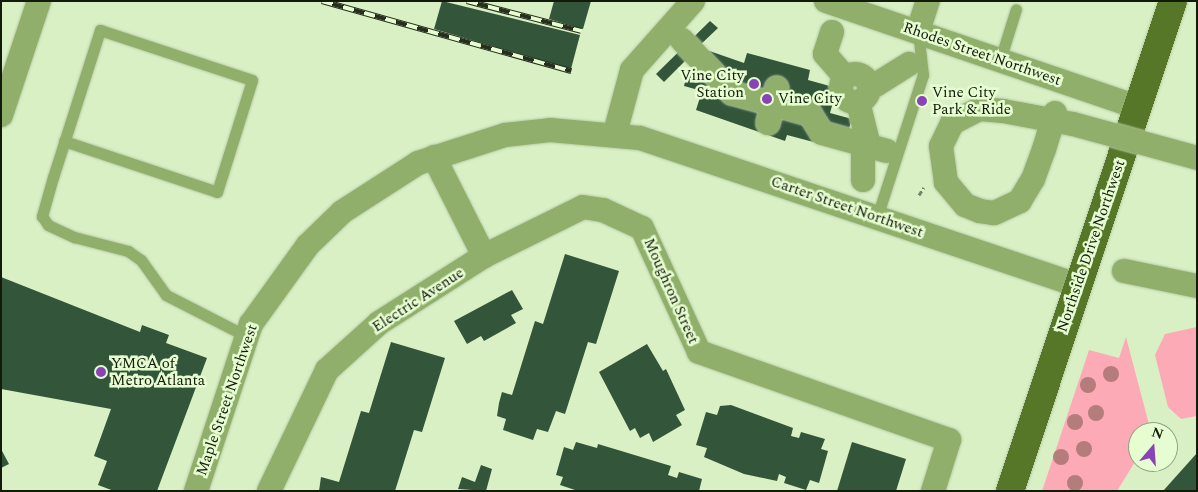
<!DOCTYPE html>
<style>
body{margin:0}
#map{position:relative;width:1198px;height:492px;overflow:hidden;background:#d9efc4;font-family:Spectral,serif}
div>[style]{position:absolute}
.green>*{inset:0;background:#fdaab7}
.building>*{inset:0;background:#33563a}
.path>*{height:3px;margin-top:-1.5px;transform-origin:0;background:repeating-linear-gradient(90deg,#748365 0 5px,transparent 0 7.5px)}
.roads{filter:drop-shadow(0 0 1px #b5c9a3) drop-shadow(0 0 1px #b5c9a3)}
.lane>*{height:11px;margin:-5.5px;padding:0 5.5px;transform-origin:5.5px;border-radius:5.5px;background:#8faf6a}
.street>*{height:24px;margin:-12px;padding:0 12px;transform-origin:12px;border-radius:12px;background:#8faf6a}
.street>.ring{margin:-12px;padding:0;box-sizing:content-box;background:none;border:24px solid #8faf6a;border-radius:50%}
.primary>*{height:28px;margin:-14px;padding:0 14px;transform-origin:14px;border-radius:14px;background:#557727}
.rail>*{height:5.5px;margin-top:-2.75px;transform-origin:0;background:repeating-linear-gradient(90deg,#e6fcd1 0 11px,#262f1d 0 22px);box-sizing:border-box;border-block:1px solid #262f1d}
.bridges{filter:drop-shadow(0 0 1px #b5c9a3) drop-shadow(0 0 1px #b5c9a3)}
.street-bridge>*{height:24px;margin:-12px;padding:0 12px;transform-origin:12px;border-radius:12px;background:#8faf6a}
.trees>*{width:16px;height:16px;margin:-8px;border-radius:50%;background:#b57c7c}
.dots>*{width:14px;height:14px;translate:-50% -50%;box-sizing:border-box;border:2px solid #e6fcd1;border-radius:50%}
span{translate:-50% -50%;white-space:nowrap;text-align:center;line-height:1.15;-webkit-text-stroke:5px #e6fcd1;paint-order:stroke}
.street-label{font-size:15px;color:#121a0a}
.poi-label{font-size:15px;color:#121a0a}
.right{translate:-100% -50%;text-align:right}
.left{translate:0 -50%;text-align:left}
.frame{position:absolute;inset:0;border:2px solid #121a0a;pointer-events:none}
.north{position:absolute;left:1128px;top:422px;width:50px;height:50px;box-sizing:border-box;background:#e6fcd1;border:1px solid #91a281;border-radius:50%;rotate:18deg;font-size:14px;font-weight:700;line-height:20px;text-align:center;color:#121a0a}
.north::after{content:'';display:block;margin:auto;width:18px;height:22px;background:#8943b6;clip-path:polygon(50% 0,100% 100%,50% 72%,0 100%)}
</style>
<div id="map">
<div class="green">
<div style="clip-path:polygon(1197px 327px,1197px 416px,1181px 419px,1168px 407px,1155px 355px,1165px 334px)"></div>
<div style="clip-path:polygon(1126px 337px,1151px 432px,1138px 432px,1138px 457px,1117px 491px,1042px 491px,1089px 350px,1119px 358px)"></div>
</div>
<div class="building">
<div style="clip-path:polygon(442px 1px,580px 35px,571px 69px,434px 29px)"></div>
<div style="clip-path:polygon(554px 1px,591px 1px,583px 29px,549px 19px)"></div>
<div style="clip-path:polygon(710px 21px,718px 28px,698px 47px,744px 63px,747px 53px,810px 70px,808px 80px,837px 88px,830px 113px,852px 119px,848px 132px,821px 144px,787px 135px,785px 141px,696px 110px,702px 91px,684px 86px,687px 74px,695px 71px,685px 61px,664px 82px,656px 74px)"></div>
<div style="clip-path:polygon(565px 254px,619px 271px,596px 344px,588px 342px,565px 414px,556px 411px,548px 432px,537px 429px,533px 440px,503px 430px,506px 419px,497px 416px,499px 403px,502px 392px,512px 395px,535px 321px,543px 324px)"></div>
<div style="clip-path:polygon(1px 277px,140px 332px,142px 325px,169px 335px,166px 343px,207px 358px,157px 491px,114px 491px,98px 485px,107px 461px,94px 456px,111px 409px,1px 389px)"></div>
<div style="clip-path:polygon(512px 290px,523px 309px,511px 315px,516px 323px,484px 341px,481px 336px,467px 344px,454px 321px)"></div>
<div style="clip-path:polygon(391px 342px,445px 358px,422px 432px,414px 430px,395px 491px,319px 491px,321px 477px,339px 482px,361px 411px,369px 413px)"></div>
<div style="clip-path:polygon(647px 344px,663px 371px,666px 369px,685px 410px,676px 415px,682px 425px,653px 442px,649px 433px,640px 438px,635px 428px,630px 431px,599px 372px)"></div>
<div style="clip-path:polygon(731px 405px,793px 428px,791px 436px,799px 438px,801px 432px,825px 439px,821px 449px,828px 451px,819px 483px,810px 480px,806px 490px,784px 483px,786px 477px,779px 474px,777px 481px,744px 474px,704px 457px,707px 448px,696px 445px,706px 412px,717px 415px,720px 406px)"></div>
<div style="clip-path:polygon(576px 442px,597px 448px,598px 444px,671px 466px,668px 475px,677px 478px,679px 472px,702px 479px,699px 491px,578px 491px,560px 485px,563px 477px,556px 475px,564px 447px,573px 450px)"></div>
<div style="clip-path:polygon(852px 442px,906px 459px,896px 491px,837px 491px)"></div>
<div style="clip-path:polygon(1px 449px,9px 464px,1px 468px)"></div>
<div style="clip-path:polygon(1197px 453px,1197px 491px,1163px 491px)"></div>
<div style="clip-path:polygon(481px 465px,492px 469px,486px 491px,458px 489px,462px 477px,475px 482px)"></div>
</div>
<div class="path">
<div style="left:919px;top:195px;width:9px;rotate:-58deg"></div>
</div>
<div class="roads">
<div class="lane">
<div style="left:1000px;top:60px;width:53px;rotate:-72.6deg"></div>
<div style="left:64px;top:141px;width:161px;rotate:18.4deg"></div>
<div style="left:217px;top:192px;width:117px;rotate:-72.6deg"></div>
<div style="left:252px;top:80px;width:160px;rotate:-161.8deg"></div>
<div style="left:100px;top:30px;width:154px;rotate:107.7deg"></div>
<div style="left:53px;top:177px;width:41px;rotate:105.8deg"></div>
<div style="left:42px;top:216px;width:11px;rotate:56deg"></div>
<div style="left:48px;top:225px;width:29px;rotate:25deg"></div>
<div style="left:74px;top:237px;width:56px;rotate:14.5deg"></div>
<div style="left:128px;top:251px;width:16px;rotate:35deg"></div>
<div style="left:141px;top:260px;width:43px;rotate:54.5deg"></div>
<div style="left:166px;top:295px;width:90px;rotate:27.1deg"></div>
<div style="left:877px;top:217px;width:149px;rotate:-72.1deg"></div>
<div style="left:923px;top:75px;width:44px;rotate:-96.5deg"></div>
</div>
<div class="street">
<div style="left:826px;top:1px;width:329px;rotate:18.8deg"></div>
<div style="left:918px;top:31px;width:32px;rotate:-72deg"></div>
<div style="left:832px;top:32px;width:23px;rotate:108deg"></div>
<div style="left:825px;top:54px;width:30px;rotate:49deg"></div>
<div style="left:682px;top:40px;width:73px;rotate:46.7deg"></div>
<div style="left:732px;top:93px;width:81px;rotate:15.1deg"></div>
<div style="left:810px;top:114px;width:22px;rotate:58deg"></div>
<div style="left:822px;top:133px;width:67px;rotate:15.5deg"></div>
<div class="ring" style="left:841px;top:74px;width:4px;height:4px"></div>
<div style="left:869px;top:84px;width:8px"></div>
<div style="left:877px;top:84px;width:38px;rotate:-32deg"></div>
<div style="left:858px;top:102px;width:37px;rotate:76deg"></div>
<div style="left:1px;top:115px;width:120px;rotate:-71.6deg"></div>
<div style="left:768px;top:123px;width:36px;rotate:-76deg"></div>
<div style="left:615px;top:133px;width:65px;rotate:-74.9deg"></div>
<div style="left:632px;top:70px;width:92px;rotate:-48.5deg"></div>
<div style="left:863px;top:151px;width:29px;rotate:90deg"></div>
<div style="left:434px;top:157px;width:111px;rotate:63.2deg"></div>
<div style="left:1124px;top:271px;width:75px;rotate:11.6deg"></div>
<div style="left:196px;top:491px;width:176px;rotate:-71.8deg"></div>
<div style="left:251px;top:324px;width:97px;rotate:-54.2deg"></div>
<div style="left:308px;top:245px;width:47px;rotate:-44.1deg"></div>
<div style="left:342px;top:212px;width:90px;rotate:-32.8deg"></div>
<div style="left:418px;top:163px;width:91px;rotate:-17.8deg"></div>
<div style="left:505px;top:135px;width:45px;rotate:-6.3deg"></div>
<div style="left:550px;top:130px;width:90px;rotate:5.1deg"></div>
<div style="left:640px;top:138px;width:462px;rotate:18.6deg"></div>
<div style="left:269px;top:491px;width:134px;rotate:-64.4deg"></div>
<div style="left:327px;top:370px;width:70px;rotate:-42.1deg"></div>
<div style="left:379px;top:323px;width:125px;rotate:-32.5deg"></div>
<div style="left:484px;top:256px;width:110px;rotate:-26.3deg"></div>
<div style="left:583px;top:207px;width:20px;rotate:9deg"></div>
<div style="left:603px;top:210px;width:43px;rotate:24.8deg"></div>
<div style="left:642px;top:228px;width:136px;rotate:65.3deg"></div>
<div style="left:699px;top:352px;width:265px;rotate:19.4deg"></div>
<div style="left:949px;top:440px;width:53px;rotate:107.4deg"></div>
</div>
<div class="primary">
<div style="left:1010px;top:491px;width:516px;rotate:-71.6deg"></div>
</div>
</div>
<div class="rail">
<div style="left:322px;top:1px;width:259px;rotate:15.7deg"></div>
<div style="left:467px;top:1px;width:118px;rotate:14.7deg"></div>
</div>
<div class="bridges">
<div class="street-bridge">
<div style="left:1055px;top:113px;width:21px;rotate:107deg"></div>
<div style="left:1049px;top:133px;width:17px;rotate:107deg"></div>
<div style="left:1044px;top:149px;width:32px;rotate:110deg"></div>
<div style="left:1033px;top:179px;width:26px;rotate:121deg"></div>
<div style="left:1020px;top:201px;width:29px;rotate:155deg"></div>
<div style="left:994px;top:213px;width:14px;rotate:-172deg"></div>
<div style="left:980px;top:211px;width:16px;rotate:-158deg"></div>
<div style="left:965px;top:205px;width:30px;rotate:-130deg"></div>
<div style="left:946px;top:182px;width:36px;rotate:-98deg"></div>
<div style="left:941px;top:146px;width:25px;rotate:-64deg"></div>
<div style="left:952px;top:123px;width:31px;rotate:-27deg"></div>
<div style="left:980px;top:109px;width:23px;rotate:5deg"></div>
<div style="left:1003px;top:111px;width:71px;rotate:10.5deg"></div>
<div style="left:1073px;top:124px;width:129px;rotate:15.3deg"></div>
</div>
</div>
<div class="trees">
<div style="left:1111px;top:374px"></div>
<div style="left:1088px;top:385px"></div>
<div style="left:1096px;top:413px"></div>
<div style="left:1075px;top:422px"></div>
<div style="left:1084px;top:449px"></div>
<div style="left:1061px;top:457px"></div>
<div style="left:1075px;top:483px"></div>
</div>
<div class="dots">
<div style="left:754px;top:84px;background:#8943b6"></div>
<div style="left:767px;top:99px;background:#8943b6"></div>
<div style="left:922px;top:101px;background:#8943b6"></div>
<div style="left:101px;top:372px;background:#8943b6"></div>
</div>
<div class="street-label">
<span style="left:982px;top:54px;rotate:19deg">Rhodes Street Northwest</span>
<span style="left:847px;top:207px;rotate:19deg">Carter Street Northwest</span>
<span style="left:1091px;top:246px;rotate:-71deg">Northside Drive Northwest</span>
<span style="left:671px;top:291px;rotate:66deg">Moughron Street</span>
<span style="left:418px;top:300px;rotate:-33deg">Electric Avenue</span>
<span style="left:227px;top:400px;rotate:-71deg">Maple Street Northwest</span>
</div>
<div class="poi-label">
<span class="right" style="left:744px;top:84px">Vine City<br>Station</span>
<span class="left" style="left:932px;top:101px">Vine City<br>Park &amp; Ride</span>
<span class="left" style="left:778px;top:99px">Vine City</span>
<span class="left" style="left:111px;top:372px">YMCA of<br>Metro Atlanta</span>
</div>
<div class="frame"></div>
<div class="north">N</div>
</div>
